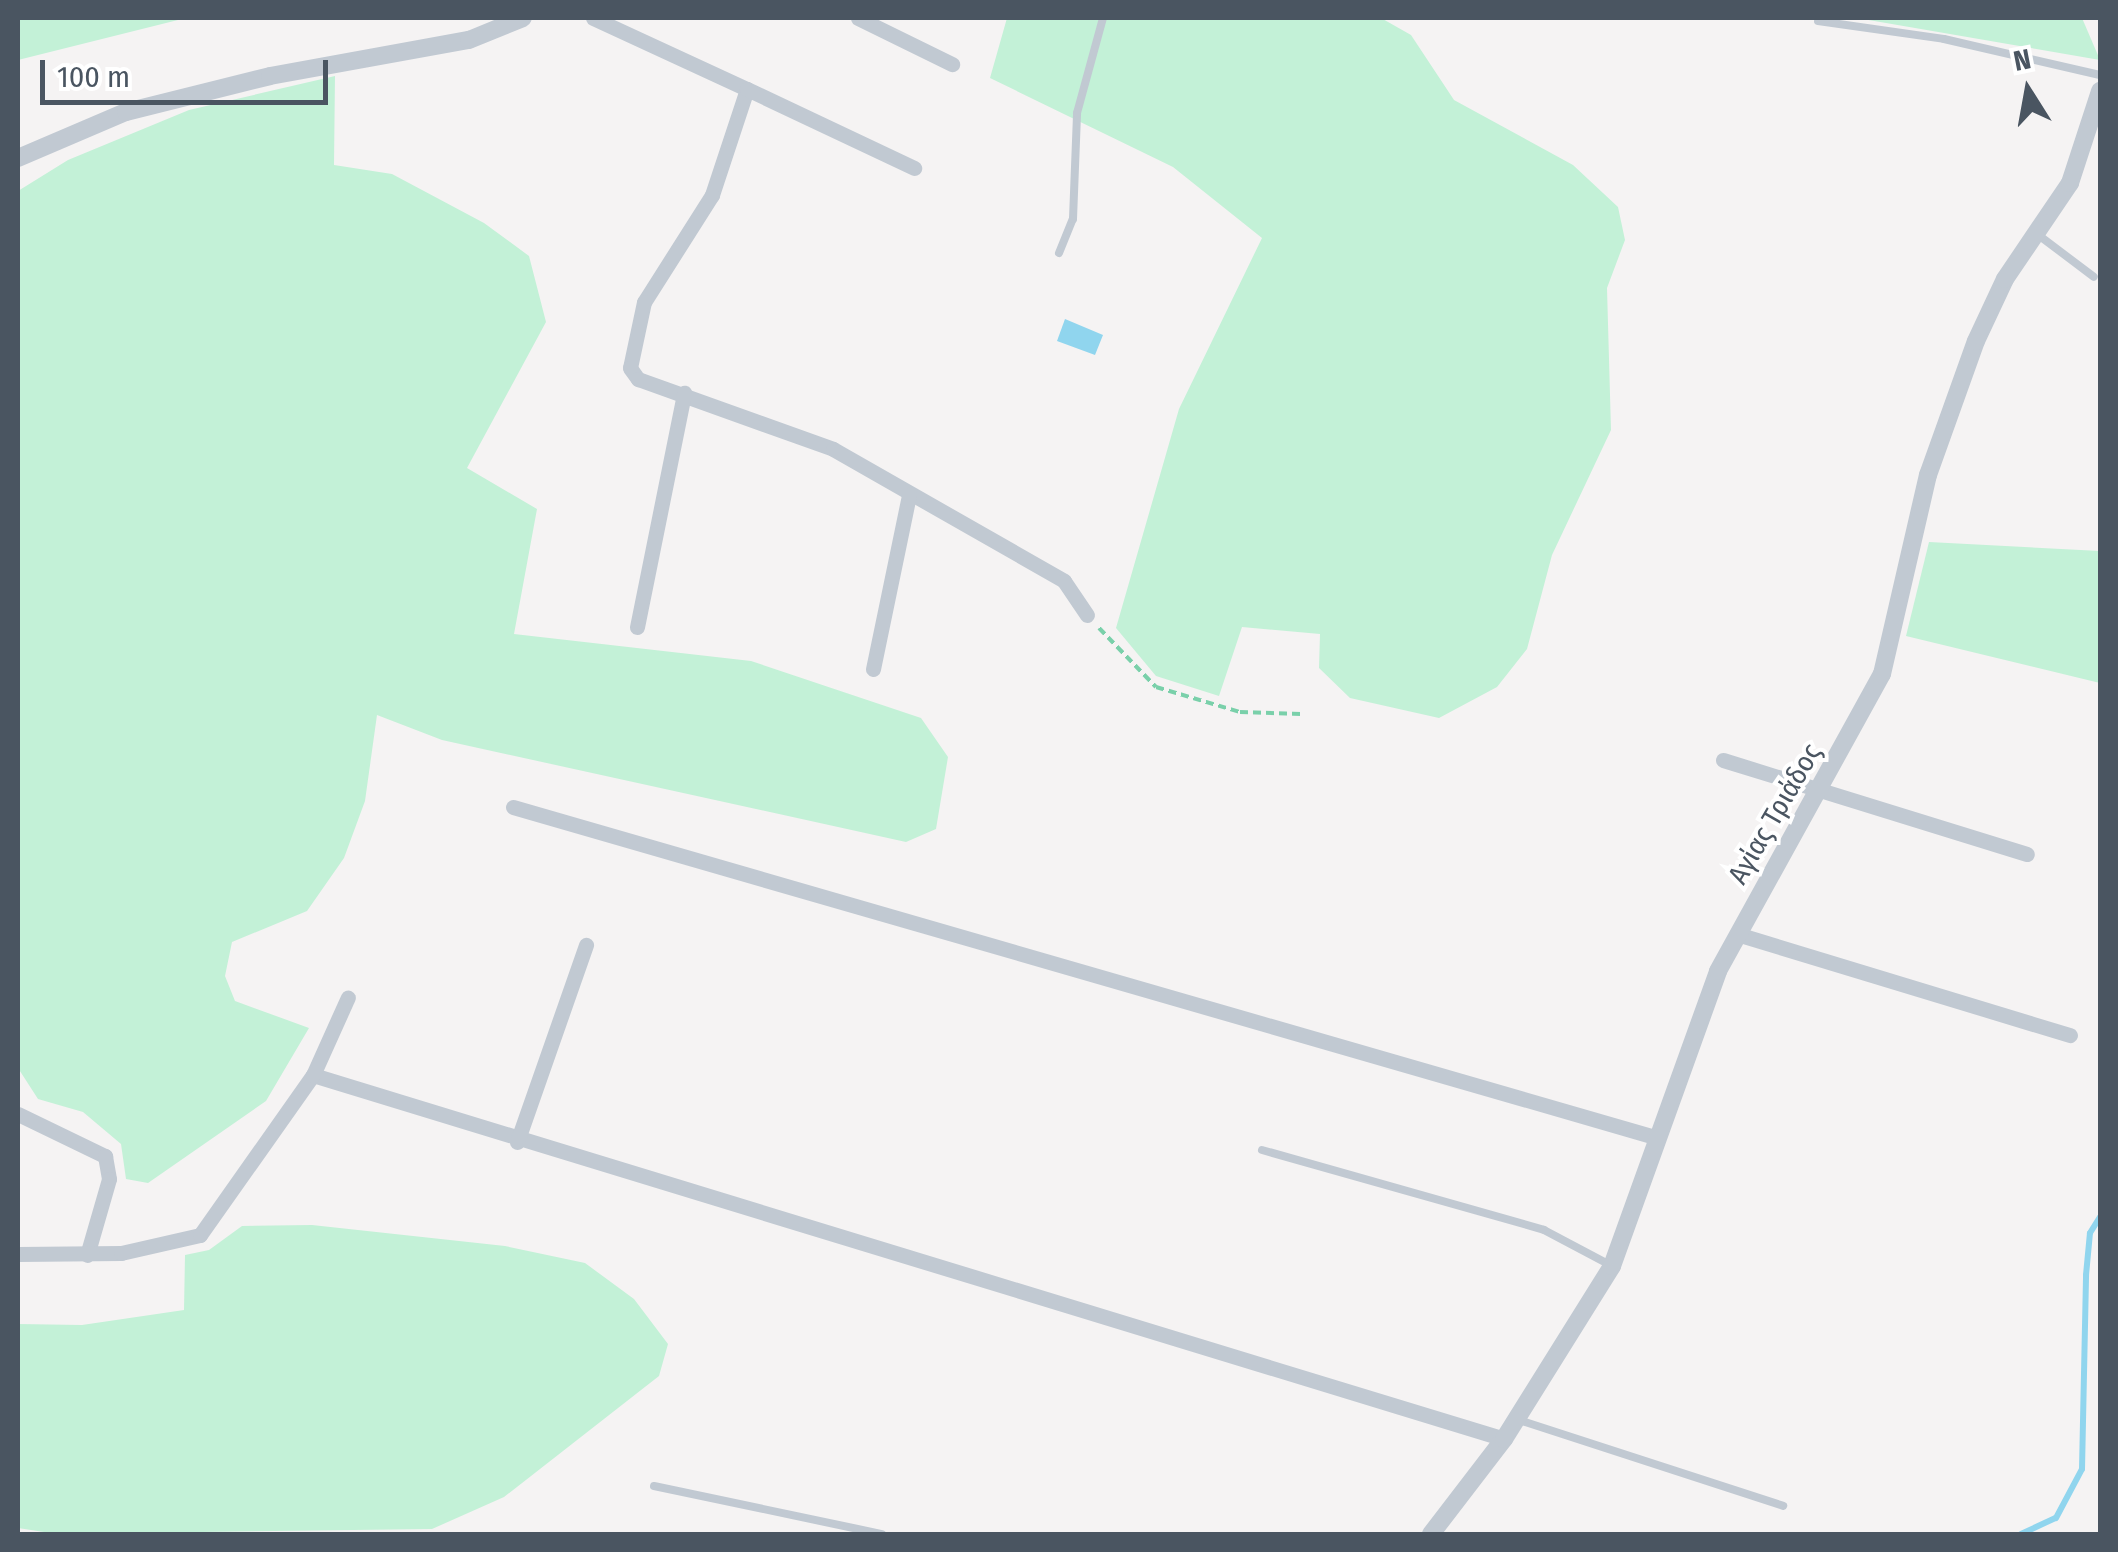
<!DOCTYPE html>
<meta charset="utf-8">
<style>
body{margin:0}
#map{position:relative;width:2118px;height:1552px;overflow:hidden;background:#f5f3f3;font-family:"Fira Sans Condensed",sans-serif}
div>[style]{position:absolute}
.green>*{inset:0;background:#c3f1d7}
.water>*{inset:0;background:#90d5ee}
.stream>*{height:6px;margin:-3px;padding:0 3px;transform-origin:3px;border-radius:3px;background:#90d5ee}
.path>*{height:4px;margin-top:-2px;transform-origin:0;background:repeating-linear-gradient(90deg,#7ad0aa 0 8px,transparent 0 13px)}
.service>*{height:8px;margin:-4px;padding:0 4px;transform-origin:4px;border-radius:4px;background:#c1c9d2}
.minor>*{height:15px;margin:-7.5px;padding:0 7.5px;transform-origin:7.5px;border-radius:7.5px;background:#c1c9d2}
.tertiary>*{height:18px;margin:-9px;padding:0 9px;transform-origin:9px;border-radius:9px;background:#c1c9d2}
span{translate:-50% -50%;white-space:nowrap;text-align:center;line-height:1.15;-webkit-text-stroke:8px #fff;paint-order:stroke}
.street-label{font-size:28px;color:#4a5561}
.frame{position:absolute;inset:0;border:20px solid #4a5561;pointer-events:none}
.north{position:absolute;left:1978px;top:40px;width:100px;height:100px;-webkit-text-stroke:8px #fff;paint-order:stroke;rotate:349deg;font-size:28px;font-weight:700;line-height:40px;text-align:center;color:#4a5561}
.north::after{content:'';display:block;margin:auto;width:35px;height:45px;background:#4a5561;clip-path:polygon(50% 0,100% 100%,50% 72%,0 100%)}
.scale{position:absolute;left:40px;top:60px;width:288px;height:45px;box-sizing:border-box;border:5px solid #4a5561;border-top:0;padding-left:12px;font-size:30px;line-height:35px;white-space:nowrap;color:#4a5561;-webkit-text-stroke:8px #fff;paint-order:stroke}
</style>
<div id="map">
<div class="green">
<div style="clip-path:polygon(18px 18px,186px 18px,18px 60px)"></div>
<div style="clip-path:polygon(1007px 18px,1381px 18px,1411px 35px,1454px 100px,1573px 165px,1618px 207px,1625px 240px,1607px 288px,1611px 430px,1552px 555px,1527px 649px,1497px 687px,1439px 718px,1350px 698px,1319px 668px,1320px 634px,1242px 627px,1219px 696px,1156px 676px,1116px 628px,1179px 409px,1262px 238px,1173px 167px,990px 78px)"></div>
<div style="clip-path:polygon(1857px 18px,2082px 18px,2100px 60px)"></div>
<div style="clip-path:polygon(335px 76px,334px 165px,392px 174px,484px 223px,529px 256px,546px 322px,467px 468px,537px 509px,514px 634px,751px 661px,921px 718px,948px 757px,936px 829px,906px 842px,442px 740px,377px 715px,365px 801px,344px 858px,307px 911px,232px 942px,225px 976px,235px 1001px,309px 1028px,266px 1101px,148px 1183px,126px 1179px,121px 1144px,83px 1112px,38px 1099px,18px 1068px,18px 191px,68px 160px,189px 110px)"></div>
<div style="clip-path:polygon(1929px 542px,2100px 551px,2100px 683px,1906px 636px)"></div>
<div style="clip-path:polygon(312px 1225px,505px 1246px,585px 1263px,634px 1299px,668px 1344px,659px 1376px,504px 1497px,432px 1529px,57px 1534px,18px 1528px,18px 1324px,82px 1325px,184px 1310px,185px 1255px,209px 1250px,242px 1226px)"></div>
</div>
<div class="water">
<div style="clip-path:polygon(1065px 319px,1103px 335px,1095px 355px,1057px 341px)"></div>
</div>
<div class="stream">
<div style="left:2021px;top:1534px;width:38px;rotate:-25deg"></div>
<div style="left:2056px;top:1518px;width:55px;rotate:-62deg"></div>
<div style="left:2082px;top:1469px;width:194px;rotate:-88.8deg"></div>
<div style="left:2086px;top:1275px;width:42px;rotate:-84.6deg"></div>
<div style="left:2090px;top:1233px;width:19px;rotate:-58deg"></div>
</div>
<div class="path">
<div style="left:1099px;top:628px;width:82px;rotate:46deg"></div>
<div style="left:1156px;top:687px;width:88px;rotate:16.6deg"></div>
<div style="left:1240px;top:712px;width:61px;rotate:1.9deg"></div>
</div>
<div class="service">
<div style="left:1818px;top:21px;width:127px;rotate:8.1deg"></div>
<div style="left:1944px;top:39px;width:160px;rotate:13deg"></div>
<div style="left:2037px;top:234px;width:71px;rotate:37deg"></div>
<div style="left:1059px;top:253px;width:37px;rotate:-68deg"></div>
<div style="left:1073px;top:219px;width:106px;rotate:-87.8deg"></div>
<div style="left:1077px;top:113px;width:98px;rotate:-74.7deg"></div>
<div style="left:1262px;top:1150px;width:293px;rotate:15.8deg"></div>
<div style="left:1544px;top:1230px;width:77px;rotate:27.9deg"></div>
<div style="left:1516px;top:1419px;width:281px;rotate:18deg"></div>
<div style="left:654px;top:1486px;width:233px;rotate:11.9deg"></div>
</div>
<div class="minor">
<div style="left:593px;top:18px;width:170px;rotate:24.8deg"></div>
<div style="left:747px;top:89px;width:112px;rotate:108.3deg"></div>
<div style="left:712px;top:195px;width:127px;rotate:122.4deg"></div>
<div style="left:644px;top:302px;width:67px;rotate:102deg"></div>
<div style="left:630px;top:368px;width:14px;rotate:54deg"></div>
<div style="left:638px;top:379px;width:207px;rotate:19.7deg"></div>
<div style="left:833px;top:449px;width:266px;rotate:29.7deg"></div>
<div style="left:1064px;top:581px;width:41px;rotate:55.9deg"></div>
<div style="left:858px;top:18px;width:105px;rotate:26.1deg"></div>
<div style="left:747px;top:89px;width:185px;rotate:25.3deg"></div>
<div style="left:637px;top:627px;width:239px;rotate:-78.6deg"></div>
<div style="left:873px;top:669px;width:178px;rotate:-78.3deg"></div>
<div style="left:1723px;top:760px;width:318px;rotate:17.2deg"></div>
<div style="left:513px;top:807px;width:1192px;rotate:16.12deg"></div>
<div style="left:1737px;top:934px;width:348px;rotate:16.9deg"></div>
<div style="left:313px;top:1075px;width:1245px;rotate:16.99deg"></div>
<div style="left:18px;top:1114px;width:97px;rotate:25.8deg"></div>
<div style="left:105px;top:1156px;width:23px;rotate:80deg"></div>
<div style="left:109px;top:1179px;width:79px;rotate:106.1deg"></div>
<div style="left:517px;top:1142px;width:209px;rotate:-70.7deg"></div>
<div style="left:18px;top:1254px;width:103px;rotate:-0.6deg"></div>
<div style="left:121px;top:1253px;width:81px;rotate:-12.8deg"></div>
<div style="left:200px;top:1235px;width:196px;rotate:-54.8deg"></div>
<div style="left:313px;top:1075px;width:85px;rotate:-65.8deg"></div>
</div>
<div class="tertiary">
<div style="left:18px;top:158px;width:117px;rotate:-23.1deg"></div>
<div style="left:126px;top:112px;width:148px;rotate:-14deg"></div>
<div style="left:270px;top:76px;width:202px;rotate:-10.3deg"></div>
<div style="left:469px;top:40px;width:58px;rotate:-22.2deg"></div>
<div style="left:1431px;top:1534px;width:120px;rotate:-52.5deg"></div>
<div style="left:1504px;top:1439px;width:204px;rotate:-58deg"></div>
<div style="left:1612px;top:1266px;width:313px;rotate:-70.2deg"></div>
<div style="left:1718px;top:971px;width:339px;rotate:-61.1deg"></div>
<div style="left:1882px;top:674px;width:204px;rotate:-77deg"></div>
<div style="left:1928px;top:475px;width:142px;rotate:-70.3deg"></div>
<div style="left:1976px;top:341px;width:68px;rotate:-64.9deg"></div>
<div style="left:2005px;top:279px;width:116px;rotate:-55.9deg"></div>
<div style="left:2070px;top:183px;width:97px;rotate:-71.9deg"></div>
</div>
<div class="street-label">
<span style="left:1775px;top:814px;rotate:-60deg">Αγίας Τριάδος</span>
</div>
<div class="frame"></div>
<div class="north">N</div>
<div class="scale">100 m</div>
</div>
